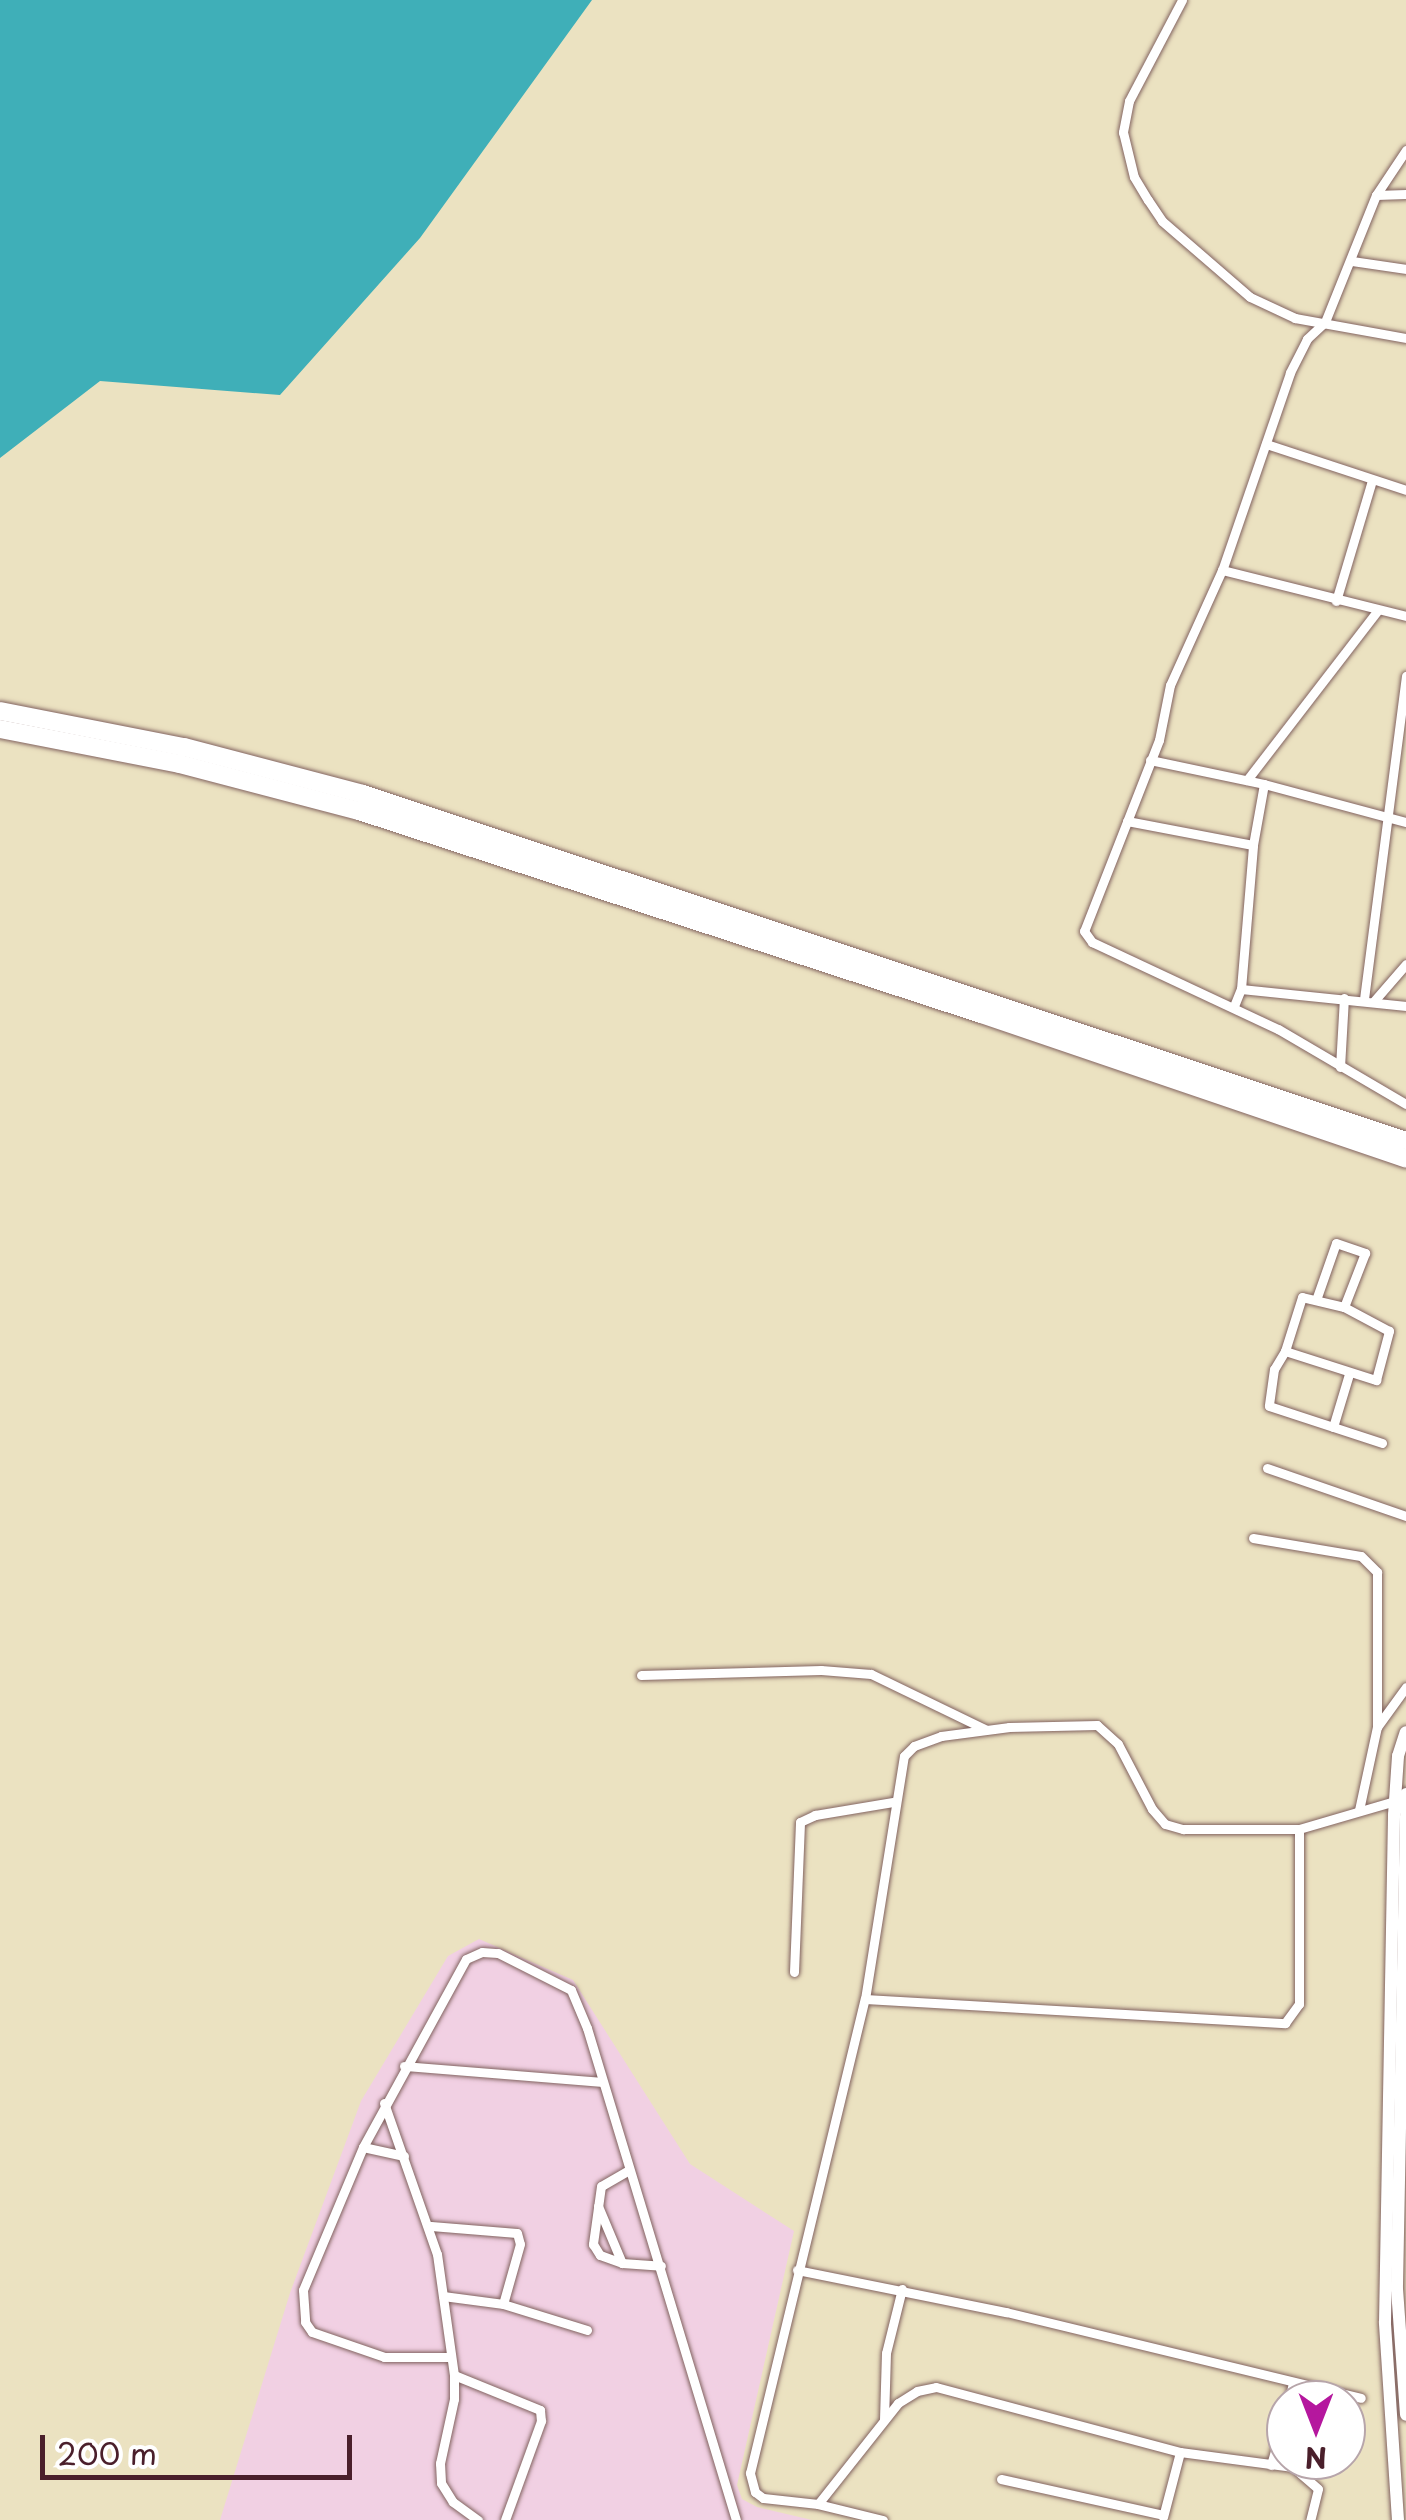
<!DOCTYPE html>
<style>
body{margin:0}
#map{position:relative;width:1406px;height:2520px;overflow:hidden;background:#ebe2c1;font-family:"Playpen Sans",sans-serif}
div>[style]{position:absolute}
.built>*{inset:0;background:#f1d0e3}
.water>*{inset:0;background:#3fafb8}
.roads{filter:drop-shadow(0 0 2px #826360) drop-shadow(0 0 2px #826360)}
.street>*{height:9px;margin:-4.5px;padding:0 4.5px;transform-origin:4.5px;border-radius:4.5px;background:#fff}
.secondary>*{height:12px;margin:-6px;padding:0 6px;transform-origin:6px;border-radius:6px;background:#fff}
.highway>*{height:18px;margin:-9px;padding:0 9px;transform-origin:9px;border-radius:9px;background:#fff}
span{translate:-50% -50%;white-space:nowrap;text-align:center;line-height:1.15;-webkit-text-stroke:8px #fff;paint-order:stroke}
.north{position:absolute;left:1266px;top:2380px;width:100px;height:100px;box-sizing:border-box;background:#fff;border:2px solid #b7a5aa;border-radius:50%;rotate:180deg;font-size:28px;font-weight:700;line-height:40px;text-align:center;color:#4a1f2b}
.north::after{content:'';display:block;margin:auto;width:35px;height:45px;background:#b5179e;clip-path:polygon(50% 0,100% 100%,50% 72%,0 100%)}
.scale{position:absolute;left:40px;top:2435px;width:312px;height:45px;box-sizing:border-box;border:5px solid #4a1f2b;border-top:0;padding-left:12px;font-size:30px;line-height:35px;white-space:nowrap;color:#4a1f2b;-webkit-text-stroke:8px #fff;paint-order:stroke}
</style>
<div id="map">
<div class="built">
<div style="clip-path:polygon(479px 1939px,573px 1980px,690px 2164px,794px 2231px,737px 2485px,742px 2499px,757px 2507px,812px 2520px,220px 2520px,290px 2293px,361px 2101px,448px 1956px)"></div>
</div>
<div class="water">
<div style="clip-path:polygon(0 0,592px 0,420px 238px,280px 395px,100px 381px,0 458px)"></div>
</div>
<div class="roads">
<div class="street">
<div style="left:1182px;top:0;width:114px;rotate:117.7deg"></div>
<div style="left:1129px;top:101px;width:32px;rotate:101deg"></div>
<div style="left:1123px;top:132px;width:46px;rotate:76.3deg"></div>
<div style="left:1134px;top:177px;width:27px;rotate:59deg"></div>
<div style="left:1148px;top:200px;width:25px;rotate:56deg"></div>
<div style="left:1162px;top:221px;width:116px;rotate:40.8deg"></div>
<div style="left:1250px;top:297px;width:50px;rotate:25deg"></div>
<div style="left:1295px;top:318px;width:113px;rotate:10.2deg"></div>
<div style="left:1406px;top:150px;width:54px;rotate:123.7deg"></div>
<div style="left:1376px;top:195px;width:137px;rotate:111.9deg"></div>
<div style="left:1325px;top:322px;width:25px;rotate:137deg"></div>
<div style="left:1307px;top:339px;width:38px;rotate:117deg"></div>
<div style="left:1290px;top:373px;width:208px;rotate:109deg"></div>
<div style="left:1222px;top:570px;width:126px;rotate:114.3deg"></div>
<div style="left:1170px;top:685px;width:56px;rotate:101.3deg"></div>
<div style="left:1159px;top:740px;width:205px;rotate:111.4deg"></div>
<div style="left:1084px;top:931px;width:14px;rotate:54deg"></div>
<div style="left:1092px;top:942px;width:205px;rotate:25.1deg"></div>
<div style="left:1278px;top:1029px;width:148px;rotate:30.4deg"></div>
<div style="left:1376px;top:195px;width:30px;rotate:-2deg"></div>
<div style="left:1352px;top:261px;width:55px;rotate:8.4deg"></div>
<div style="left:1266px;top:444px;width:147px;rotate:18.2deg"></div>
<div style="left:1222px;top:570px;width:190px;rotate:14deg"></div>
<div style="left:1336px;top:601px;width:126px;rotate:-73.4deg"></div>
<div style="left:1150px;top:760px;width:116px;rotate:11.9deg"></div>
<div style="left:1264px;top:784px;width:147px;rotate:15deg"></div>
<div style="left:1247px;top:780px;width:213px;rotate:-52.4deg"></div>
<div style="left:1127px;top:821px;width:128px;rotate:10.8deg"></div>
<div style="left:1241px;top:989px;width:166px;rotate:5.9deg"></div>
<div style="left:1364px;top:999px;width:326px;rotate:-82.6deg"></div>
<div style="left:1374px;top:1001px;width:49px;rotate:-49.1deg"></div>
<div style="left:1234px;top:1006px;width:18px;rotate:-68deg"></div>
<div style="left:1241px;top:989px;width:144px;rotate:-85.2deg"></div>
<div style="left:1253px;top:845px;width:62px;rotate:-79.8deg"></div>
<div style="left:1340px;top:1067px;width:69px;rotate:-86.7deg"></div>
<div style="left:1316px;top:1300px;width:60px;rotate:-70.7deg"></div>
<div style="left:1336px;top:1243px;width:31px;rotate:19deg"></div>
<div style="left:1365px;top:1253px;width:58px;rotate:111.3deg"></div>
<div style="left:1285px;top:1351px;width:96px;rotate:17.7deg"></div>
<div style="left:1376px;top:1380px;width:51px;rotate:-75.1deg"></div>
<div style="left:1389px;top:1331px;width:51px;rotate:-151.9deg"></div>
<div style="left:1344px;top:1307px;width:43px;rotate:-166.6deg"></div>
<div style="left:1302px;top:1297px;width:57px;rotate:107.5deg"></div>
<div style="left:1285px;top:1351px;width:21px;rotate:121deg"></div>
<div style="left:1274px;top:1369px;width:37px;rotate:98deg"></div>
<div style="left:1269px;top:1406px;width:119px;rotate:18.1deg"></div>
<div style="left:1333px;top:1427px;width:55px;rotate:-73.2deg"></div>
<div style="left:1267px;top:1468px;width:147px;rotate:19.1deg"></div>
<div style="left:1253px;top:1538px;width:109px;rotate:9.5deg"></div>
<div style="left:1361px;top:1556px;width:23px;rotate:45deg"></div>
<div style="left:1377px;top:1572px;width:155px;rotate:90deg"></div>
<div style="left:641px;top:1675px;width:180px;rotate:-1.6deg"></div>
<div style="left:821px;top:1670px;width:50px;rotate:4.6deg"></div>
<div style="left:871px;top:1674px;width:127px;rotate:25.8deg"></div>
<div style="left:1359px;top:1810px;width:85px;rotate:-77.8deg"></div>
<div style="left:1377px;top:1727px;width:49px;rotate:-54.1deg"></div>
<div style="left:794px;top:1972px;width:150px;rotate:-87.7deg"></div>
<div style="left:800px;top:1822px;width:17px;rotate:-25deg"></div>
<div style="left:815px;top:1815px;width:79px;rotate:-9.5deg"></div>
<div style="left:865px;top:1999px;width:421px;rotate:3.3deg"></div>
<div style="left:1285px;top:2023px;width:24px;rotate:-54deg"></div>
<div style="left:1299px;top:2004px;width:175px;rotate:-90deg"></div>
<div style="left:1299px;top:1829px;width:103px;rotate:-16.3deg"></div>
<div style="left:404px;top:2066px;width:198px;rotate:4.6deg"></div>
<div style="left:384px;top:2103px;width:160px;rotate:70.7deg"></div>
<div style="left:437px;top:2254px;width:122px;rotate:82deg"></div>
<div style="left:454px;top:2375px;width:24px;rotate:90deg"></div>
<div style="left:454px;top:2399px;width:66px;rotate:102.3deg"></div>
<div style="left:440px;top:2463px;width:20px;rotate:87deg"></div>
<div style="left:441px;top:2483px;width:22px;rotate:58deg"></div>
<div style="left:453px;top:2502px;width:31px;rotate:36deg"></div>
<div style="left:363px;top:2147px;width:155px;rotate:112.8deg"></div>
<div style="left:303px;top:2290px;width:32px;rotate:86deg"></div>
<div style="left:305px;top:2322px;width:12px;rotate:55deg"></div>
<div style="left:312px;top:2332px;width:76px;rotate:19.1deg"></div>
<div style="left:384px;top:2357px;width:67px"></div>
<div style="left:404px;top:2156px;width:42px;rotate:-167.6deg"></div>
<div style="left:363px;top:2147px;width:214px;rotate:-61.3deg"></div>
<div style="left:466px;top:1959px;width:17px;rotate:-24deg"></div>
<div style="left:482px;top:1952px;width:16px;rotate:4deg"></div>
<div style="left:498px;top:1953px;width:82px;rotate:26.9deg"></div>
<div style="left:571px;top:1990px;width:41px;rotate:67.2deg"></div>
<div style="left:587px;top:2028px;width:514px;rotate:73.15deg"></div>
<div style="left:629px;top:2170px;width:32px;rotate:150deg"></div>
<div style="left:601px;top:2186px;width:59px;rotate:97.9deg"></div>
<div style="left:593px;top:2244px;width:13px;rotate:58deg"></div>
<div style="left:600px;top:2255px;width:23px;rotate:20deg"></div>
<div style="left:622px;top:2263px;width:39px;rotate:4deg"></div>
<div style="left:598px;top:2206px;width:62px;rotate:67.2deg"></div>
<div style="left:431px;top:2226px;width:86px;rotate:4.7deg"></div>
<div style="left:517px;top:2233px;width:11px;rotate:75deg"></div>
<div style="left:520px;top:2244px;width:62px;rotate:105.8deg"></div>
<div style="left:503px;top:2304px;width:88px;rotate:17.2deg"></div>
<div style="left:797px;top:2270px;width:213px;rotate:11.4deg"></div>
<div style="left:1006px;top:2312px;width:365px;rotate:13.6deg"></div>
<div style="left:443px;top:2296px;width:61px;rotate:7.6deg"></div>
<div style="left:454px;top:2375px;width:93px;rotate:22.1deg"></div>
<div style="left:540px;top:2410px;width:11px;rotate:85deg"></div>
<div style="left:541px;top:2421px;width:105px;rotate:110deg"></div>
<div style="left:1289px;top:2400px;width:17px;rotate:-77deg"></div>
<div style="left:884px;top:2420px;width:67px;rotate:-88.3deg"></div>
<div style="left:886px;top:2353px;width:66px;rotate:-76deg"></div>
<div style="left:1271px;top:2465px;width:55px;rotate:-74.2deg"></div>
<div style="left:1001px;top:2479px;width:166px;rotate:12.5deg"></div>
<div style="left:818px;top:2504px;width:129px;rotate:-51.6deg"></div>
<div style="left:898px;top:2403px;width:22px;rotate:-32deg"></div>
<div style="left:917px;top:2391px;width:19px;rotate:-12deg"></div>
<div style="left:936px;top:2387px;width:253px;rotate:14.9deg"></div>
<div style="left:1180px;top:2452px;width:114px;rotate:7.6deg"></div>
<div style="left:1293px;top:2467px;width:33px;rotate:41deg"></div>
<div style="left:1318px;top:2489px;width:32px;rotate:104deg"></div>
<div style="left:1163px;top:2517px;width:67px;rotate:-75.3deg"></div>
<div style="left:883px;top:2520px;width:67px;rotate:-166.2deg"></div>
<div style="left:818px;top:2504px;width:55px;rotate:-173.8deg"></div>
<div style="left:763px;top:2498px;width:10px;rotate:-143deg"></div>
<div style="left:755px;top:2492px;width:20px;rotate:-105deg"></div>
<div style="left:750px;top:2473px;width:488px;rotate:-76.4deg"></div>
<div style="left:865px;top:1999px;width:246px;rotate:-80.9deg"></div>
<div style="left:904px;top:1756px;width:14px;rotate:-45deg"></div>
<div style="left:914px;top:1746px;width:29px;rotate:-20deg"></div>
<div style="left:941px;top:1736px;width:69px;rotate:-7.5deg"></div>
<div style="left:1009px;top:1727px;width:88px;rotate:-1.3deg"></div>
<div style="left:1097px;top:1725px;width:28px;rotate:42deg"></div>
<div style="left:1118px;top:1744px;width:73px;rotate:62.4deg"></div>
<div style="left:1152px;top:1809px;width:20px;rotate:49deg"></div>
<div style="left:1165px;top:1824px;width:19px;rotate:16deg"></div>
<div style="left:1183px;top:1829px;width:116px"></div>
</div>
<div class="secondary">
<div style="left:1406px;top:1794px;width:19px;rotate:90deg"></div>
<div style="left:1406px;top:1816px;width:473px;rotate:91.1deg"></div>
<div style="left:1397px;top:2289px;width:126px;rotate:85.9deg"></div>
<div style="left:1398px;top:2520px;width:198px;rotate:-93.8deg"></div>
<div style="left:1385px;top:2322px;width:507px;rotate:-88.98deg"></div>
<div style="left:1394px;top:1815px;width:59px;rotate:-86.1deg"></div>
<div style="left:1398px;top:1756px;width:25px;rotate:-72deg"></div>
</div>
<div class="highway">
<div style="left:0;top:711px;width:187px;rotate:11.1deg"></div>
<div style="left:184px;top:747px;width:185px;rotate:14.7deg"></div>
<div style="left:363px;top:794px;width:1099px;rotate:18.4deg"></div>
<div style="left:0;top:729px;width:183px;rotate:11deg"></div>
<div style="left:180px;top:764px;width:185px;rotate:14.7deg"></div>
<div style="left:359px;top:811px;width:654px;rotate:18.07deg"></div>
<div style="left:981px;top:1014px;width:449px;rotate:18.8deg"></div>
</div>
</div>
<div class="north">N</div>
<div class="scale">200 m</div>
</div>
